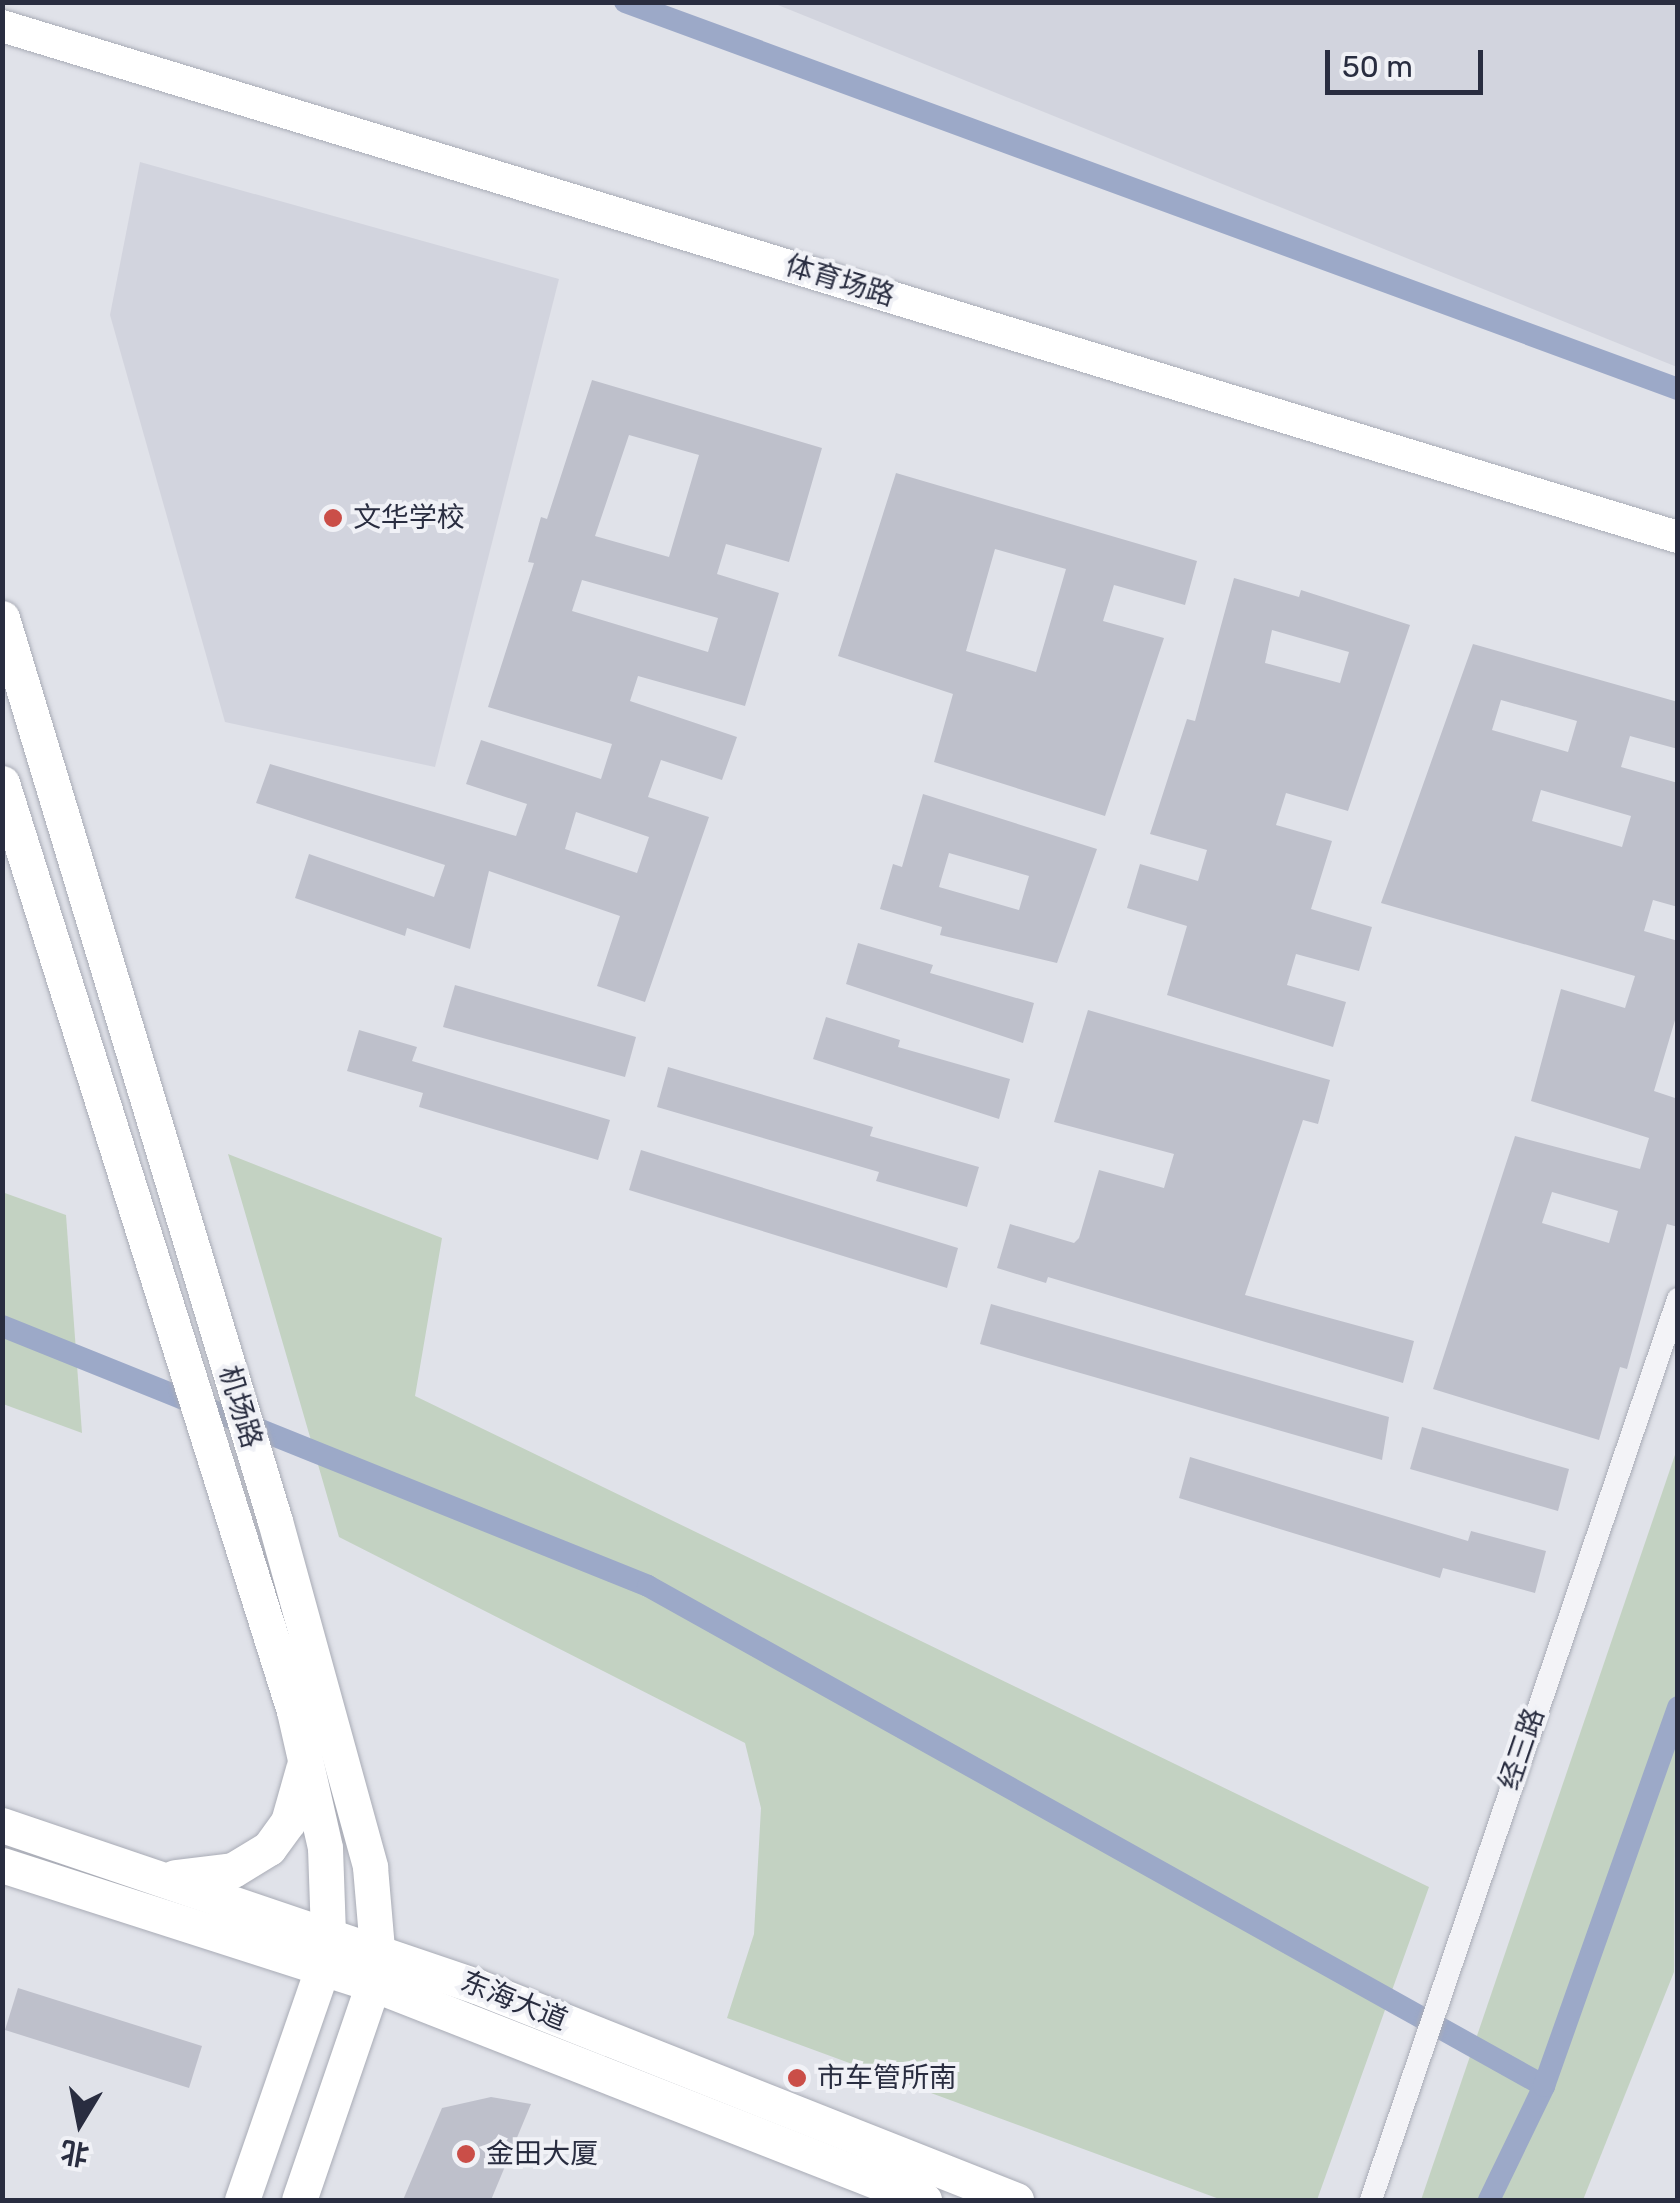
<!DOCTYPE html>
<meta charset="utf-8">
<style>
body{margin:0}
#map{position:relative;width:1680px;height:2203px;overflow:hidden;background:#e0e2e9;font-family:Rubik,"Noto Sans SC",sans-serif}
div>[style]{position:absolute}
.built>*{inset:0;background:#d2d4de}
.green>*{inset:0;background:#c3d2c2}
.canal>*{height:22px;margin:-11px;padding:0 11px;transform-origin:11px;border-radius:11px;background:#9ca9c8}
.building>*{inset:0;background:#bec0cb}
.roads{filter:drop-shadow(0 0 2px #a9acb6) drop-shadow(0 0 2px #a9acb6)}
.minor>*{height:22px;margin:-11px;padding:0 11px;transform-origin:11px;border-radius:11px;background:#f3f3f7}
.secondary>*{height:32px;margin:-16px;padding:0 16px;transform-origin:16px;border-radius:16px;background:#fff}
.primary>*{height:35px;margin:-17.5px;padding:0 17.5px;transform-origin:17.5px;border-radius:17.5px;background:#fff}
.dots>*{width:28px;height:28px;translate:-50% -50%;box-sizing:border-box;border:5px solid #f0f1f6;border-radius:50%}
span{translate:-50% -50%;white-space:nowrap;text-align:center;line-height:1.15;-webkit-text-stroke:8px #f0f1f6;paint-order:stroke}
.street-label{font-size:28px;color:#292d40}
.poi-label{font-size:28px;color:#292d40}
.left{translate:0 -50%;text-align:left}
.frame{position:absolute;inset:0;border:5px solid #292d40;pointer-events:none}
.north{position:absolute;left:30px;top:2073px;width:100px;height:100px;-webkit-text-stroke:8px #f0f1f6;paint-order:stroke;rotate:190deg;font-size:28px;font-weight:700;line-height:40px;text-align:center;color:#292d40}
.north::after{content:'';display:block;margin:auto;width:35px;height:45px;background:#292d40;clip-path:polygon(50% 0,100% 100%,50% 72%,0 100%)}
.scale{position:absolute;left:1325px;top:50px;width:158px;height:45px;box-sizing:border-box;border:5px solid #292d40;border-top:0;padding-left:12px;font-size:30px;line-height:35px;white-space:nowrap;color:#292d40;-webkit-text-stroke:8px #f0f1f6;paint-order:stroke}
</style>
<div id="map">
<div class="built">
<div style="clip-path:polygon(773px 3px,1677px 3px,1677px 367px)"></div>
<div style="clip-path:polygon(140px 162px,559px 279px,435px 767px,225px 722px,110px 315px)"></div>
</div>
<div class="green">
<div style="clip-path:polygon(228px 1154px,442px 1238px,415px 1396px,1429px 1887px,1317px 2200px,1222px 2200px,727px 2018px,754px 1934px,761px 1808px,745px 1743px,339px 1537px)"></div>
<div style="clip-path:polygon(2px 1192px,66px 1215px,82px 1433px,3px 1404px)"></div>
<div style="clip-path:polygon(1677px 1449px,1674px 1972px,1583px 2200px,1421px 2200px)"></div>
</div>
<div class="canal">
<div style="left:625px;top:2px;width:1122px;rotate:20.18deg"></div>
<div style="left:2px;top:1326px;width:696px;rotate:21.92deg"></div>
<div style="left:648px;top:1586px;width:1026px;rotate:29.16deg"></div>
<div style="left:1489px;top:2200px;width:127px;rotate:-64.2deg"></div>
<div style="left:1544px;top:2086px;width:402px;rotate:-70.5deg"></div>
</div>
<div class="building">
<div style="clip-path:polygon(evenodd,592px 380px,822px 448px,789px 562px,726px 544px,717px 574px,779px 593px,745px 706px,638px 676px,630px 701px,737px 737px,722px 780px,661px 760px,648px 797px,709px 817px,645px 1002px,597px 986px,620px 916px,489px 871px,470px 949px,407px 928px,405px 936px,295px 898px,309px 854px,434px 897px,445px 865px,256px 803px,270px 764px,516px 836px,527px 804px,466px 784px,481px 740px,601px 779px,612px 744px,488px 707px,534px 563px,528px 562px,541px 517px,547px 519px,592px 380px,629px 435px,699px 455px,669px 557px,595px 536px,629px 435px,592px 380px,582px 580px,718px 618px,708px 652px,572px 611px,582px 580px,592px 380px,576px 812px,649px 837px,637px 873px,565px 849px,576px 812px)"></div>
<div style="clip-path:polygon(evenodd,896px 473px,1197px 561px,1185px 605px,1114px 585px,1103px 621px,1164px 638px,1105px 816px,934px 762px,953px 694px,838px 656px,896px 473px,995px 549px,1066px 569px,1036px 672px,966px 651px,995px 549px)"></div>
<div style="clip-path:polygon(evenodd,1234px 578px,1299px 597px,1301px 590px,1410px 625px,1348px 811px,1286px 793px,1276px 825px,1332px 841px,1311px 909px,1372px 927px,1359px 971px,1296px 954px,1287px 985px,1346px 1002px,1333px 1047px,1167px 995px,1187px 926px,1127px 908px,1140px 864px,1198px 881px,1207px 850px,1150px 834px,1187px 719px,1195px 721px,1234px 578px,1272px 630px,1349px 652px,1340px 683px,1265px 663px,1272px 630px)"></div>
<div style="clip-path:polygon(evenodd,1473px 644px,1678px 702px,1678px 749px,1630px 736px,1621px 767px,1678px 783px,1678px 907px,1653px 900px,1644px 931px,1678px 941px,1678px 1010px,1654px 1091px,1678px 1099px,1678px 1227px,1667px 1224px,1627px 1369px,1620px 1367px,1599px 1440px,1433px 1389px,1515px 1136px,1640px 1169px,1649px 1138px,1531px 1101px,1561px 989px,1625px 1008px,1635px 976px,1381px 903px,1473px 644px,1501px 700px,1577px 721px,1568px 752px,1492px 730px,1501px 700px,1473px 644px,1541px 790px,1631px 816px,1622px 847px,1532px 821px,1541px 790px,1473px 644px,1552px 1192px,1618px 1211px,1609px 1243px,1542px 1223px,1552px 1192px)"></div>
<div style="clip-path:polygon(evenodd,923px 794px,1097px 849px,1057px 963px,940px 935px,942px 927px,880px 909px,893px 864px,902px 867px,923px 794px,949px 853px,1029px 876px,1019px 910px,939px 887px,949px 853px)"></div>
<div style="clip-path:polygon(858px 943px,933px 965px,930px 973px,1034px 1003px,1023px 1043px,846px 984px)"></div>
<div style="clip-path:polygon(455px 985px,636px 1037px,625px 1077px,443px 1027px)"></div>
<div style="clip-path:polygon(1088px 1010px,1330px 1080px,1318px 1124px,1303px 1120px,1245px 1295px,1414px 1341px,1403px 1383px,1048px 1277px,1046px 1283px,997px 1268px,1010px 1224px,1074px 1243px,1079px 1238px,1099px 1170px,1164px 1188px,1174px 1154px,1054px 1122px)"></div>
<div style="clip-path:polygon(826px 1017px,900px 1040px,898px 1047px,1010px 1079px,999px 1119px,813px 1059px)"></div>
<div style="clip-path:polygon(359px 1030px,417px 1047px,412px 1061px,610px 1120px,598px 1160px,419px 1107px,423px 1093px,347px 1071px)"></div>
<div style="clip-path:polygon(668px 1067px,873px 1127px,870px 1136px,979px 1167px,967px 1207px,876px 1181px,879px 1172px,657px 1107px)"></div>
<div style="clip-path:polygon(641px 1150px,958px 1248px,947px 1288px,629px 1190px)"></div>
<div style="clip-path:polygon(991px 1304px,1389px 1417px,1382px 1460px,980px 1344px)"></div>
<div style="clip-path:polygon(1422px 1427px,1569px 1469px,1558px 1511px,1410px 1469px)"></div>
<div style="clip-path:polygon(1190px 1457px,1468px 1541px,1471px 1531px,1546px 1551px,1535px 1593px,1443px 1568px,1440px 1578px,1179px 1498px)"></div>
<div style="clip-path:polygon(18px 1988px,202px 2046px,189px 2088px,5px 2030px)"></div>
<div style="clip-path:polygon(491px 2097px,531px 2104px,491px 2200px,403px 2200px,442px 2108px)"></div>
</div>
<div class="roads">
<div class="minor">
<div style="left:1371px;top:2200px;width:952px;rotate:-71.18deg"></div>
</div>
<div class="secondary">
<div style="left:2px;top:26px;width:1752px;rotate:16.96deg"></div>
</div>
<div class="primary">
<div style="left:2px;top:618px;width:943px;rotate:73.18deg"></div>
<div style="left:275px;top:1521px;width:359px;rotate:74.6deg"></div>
<div style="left:370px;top:1867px;width:82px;rotate:85.1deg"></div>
<div style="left:377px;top:1949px;width:35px;rotate:97deg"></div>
<div style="left:373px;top:1984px;width:228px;rotate:108.9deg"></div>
<div style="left:2px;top:783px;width:973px;rotate:72.53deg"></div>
<div style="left:294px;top:1711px;width:140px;rotate:77.2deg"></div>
<div style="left:325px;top:1848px;width:87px;rotate:88deg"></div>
<div style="left:328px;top:1935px;width:35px;rotate:100deg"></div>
<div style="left:322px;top:1969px;width:244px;rotate:109.1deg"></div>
<div style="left:2px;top:1825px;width:501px;rotate:18.76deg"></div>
<div style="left:476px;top:1986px;width:581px;rotate:21.62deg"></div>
<div style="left:2px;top:1865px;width:390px;rotate:17.8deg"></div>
<div style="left:373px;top:1984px;width:592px;rotate:21.41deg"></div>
<div style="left:175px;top:1877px;width:58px;rotate:-6.9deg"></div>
<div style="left:233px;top:1870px;width:42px;rotate:-31.4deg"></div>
<div style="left:269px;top:1848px;width:32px;rotate:-54deg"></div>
<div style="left:288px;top:1822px;width:55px;rotate:-74.2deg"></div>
</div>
</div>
<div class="dots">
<div style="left:333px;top:518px;background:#ca4e48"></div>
<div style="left:797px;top:2078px;background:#ca4e48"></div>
<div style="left:466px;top:2154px;background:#ca4e48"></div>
</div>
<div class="street-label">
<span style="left:840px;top:281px;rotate:17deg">体育场路</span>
<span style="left:240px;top:1407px;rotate:73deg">机场路</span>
<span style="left:1522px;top:1749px;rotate:-71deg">经三路</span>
<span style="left:514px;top:2001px;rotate:22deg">东海大道</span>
</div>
<div class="poi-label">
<span class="left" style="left:353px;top:518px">文华学校</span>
<span class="left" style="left:817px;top:2078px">市车管所南</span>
<span class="left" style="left:486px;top:2154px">金田大厦</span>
</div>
<div class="frame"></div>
<div class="north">北</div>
<div class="scale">50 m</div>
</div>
